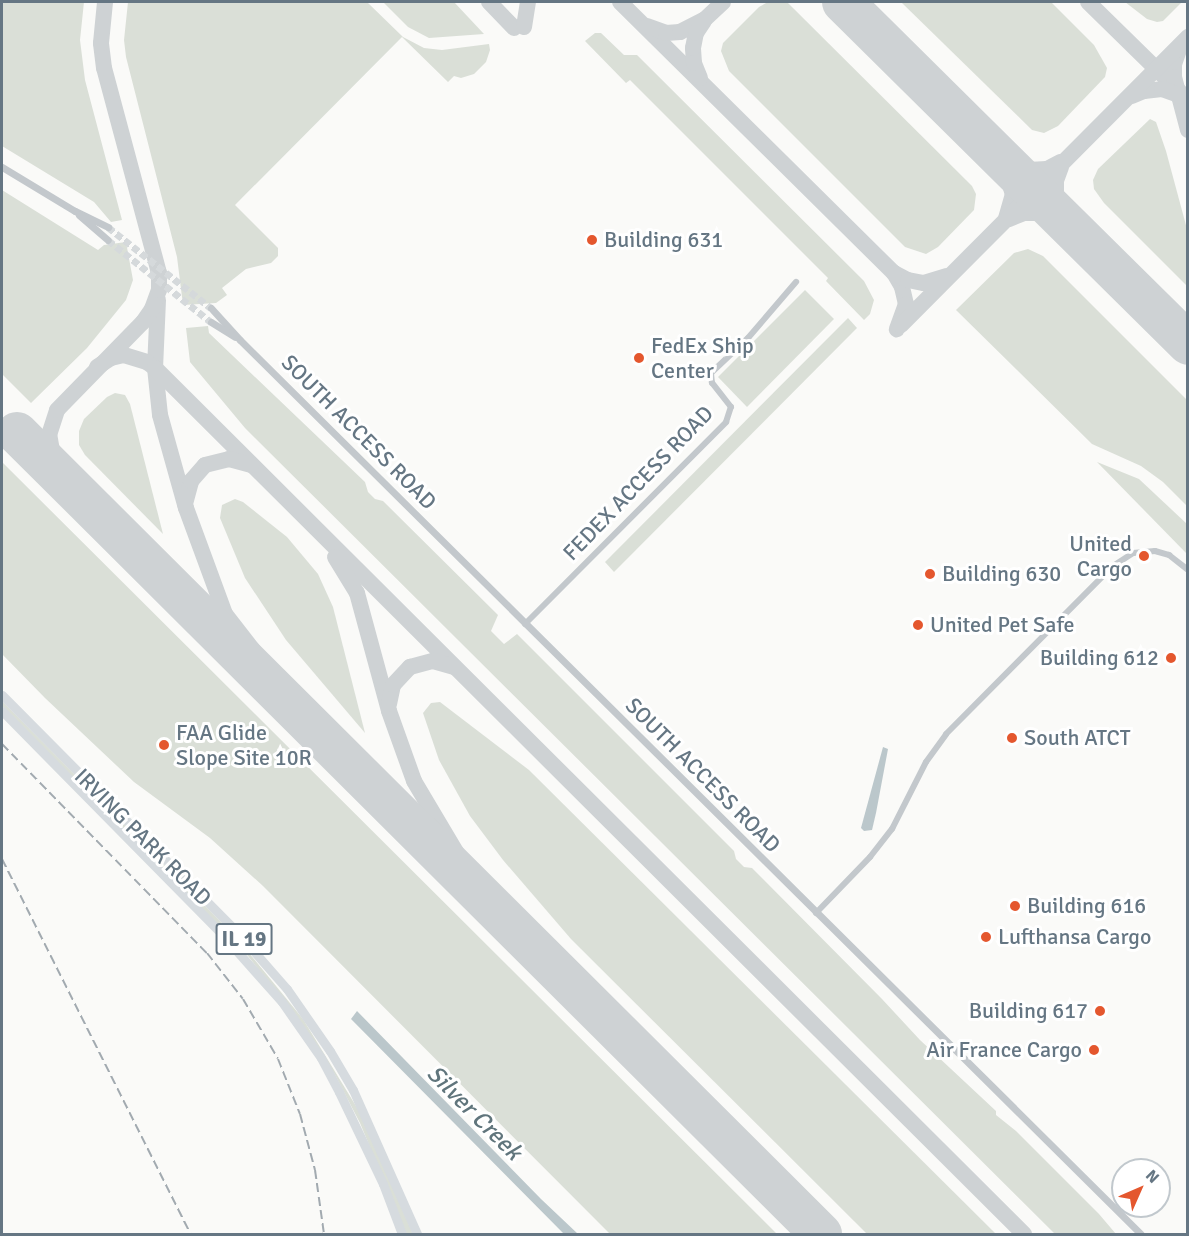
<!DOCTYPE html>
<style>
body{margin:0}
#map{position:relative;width:1189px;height:1236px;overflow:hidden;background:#fafaf8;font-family:Signika,sans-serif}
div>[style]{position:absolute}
.green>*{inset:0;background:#dadfd7}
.water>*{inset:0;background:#bbc7cb}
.taxiway>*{height:16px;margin:-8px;padding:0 8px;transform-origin:8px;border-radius:8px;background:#ced2d4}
.runway>*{height:42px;margin:-21px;padding:0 21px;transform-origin:21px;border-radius:21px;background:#ced2d4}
.tertiary-tunnel>*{height:7px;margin-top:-3.5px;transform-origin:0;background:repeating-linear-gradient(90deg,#d5d9db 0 7px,transparent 0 10.5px)}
.minor>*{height:6px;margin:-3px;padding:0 3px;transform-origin:3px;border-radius:3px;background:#c3c8cc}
.tertiary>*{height:7px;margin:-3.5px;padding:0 3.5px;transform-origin:3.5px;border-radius:3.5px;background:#c3c8cc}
.primary>*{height:9px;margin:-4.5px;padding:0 4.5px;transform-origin:4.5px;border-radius:4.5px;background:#d6dbdf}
.rail>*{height:2px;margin-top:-1px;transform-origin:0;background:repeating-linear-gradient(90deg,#a2aab0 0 9px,transparent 0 13.5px)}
.dots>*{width:16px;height:16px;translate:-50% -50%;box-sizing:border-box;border:3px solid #fff;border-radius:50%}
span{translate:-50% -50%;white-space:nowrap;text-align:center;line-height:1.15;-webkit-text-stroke:6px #fff;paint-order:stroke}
.shield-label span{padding:2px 4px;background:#fff;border:2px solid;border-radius:4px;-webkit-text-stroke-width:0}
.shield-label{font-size:21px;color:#657683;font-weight:700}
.poi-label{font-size:22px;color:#657683}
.left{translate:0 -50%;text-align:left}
.right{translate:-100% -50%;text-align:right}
.street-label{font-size:22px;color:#657683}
.water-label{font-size:24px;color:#60757c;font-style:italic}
.frame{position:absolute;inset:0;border:3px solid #657683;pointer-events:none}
.north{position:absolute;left:1111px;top:1158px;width:60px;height:60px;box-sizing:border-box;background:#fff;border:2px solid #c1c8cd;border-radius:50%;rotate:45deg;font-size:16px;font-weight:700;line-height:24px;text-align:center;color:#657683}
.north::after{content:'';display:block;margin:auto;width:21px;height:27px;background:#e4572e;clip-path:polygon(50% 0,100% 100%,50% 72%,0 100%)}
</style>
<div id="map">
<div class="green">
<div style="clip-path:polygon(2px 2px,84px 2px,80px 40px,85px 80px,122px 220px,111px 222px,94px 202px,2px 146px)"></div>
<div style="clip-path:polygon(128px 2px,367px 2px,403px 37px,424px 48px,442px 50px,489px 44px,490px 50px,486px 62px,474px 74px,461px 78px,454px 76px,448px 82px,402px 37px,235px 205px,278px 248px,278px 256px,271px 263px,246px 269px,222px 288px,227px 295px,216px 303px,183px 305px,177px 257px,126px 57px,124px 40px)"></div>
<div style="clip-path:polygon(383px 2px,454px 2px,484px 34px,429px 38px,408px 27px)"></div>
<div style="clip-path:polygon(768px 2px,788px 3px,972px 186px,976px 194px,974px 210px,938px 247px,926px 254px,905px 247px,729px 71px,721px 51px,723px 43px,759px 7px)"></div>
<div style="clip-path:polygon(901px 2px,1051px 2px,1094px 45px,1107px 68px,1105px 77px,1058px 126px,1044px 133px,1032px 130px)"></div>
<div style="clip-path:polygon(1125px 2px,1182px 2px,1163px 21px,1157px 22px,1147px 19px)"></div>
<div style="clip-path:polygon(595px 33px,601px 33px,624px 55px,637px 55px,864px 281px,874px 300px,870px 314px,864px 320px,826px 281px,828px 278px,630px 80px,626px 83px,585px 41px)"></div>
<div style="clip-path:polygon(1150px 119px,1156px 122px,1166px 151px,1187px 229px,1187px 286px,1104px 203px,1094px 189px,1093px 180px,1098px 169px)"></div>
<div style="clip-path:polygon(2px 190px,98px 250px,104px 245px,126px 242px,133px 280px,126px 300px,87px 348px,31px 403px,2px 374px)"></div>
<div style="clip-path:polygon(1028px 249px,1043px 256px,1187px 400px,1187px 506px,1163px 482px,1141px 466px,1092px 444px,956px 310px,1014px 253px)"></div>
<div style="clip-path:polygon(805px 290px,834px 319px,747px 407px,718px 377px)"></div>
<div style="clip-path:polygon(848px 318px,857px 328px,614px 572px,605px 562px)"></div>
<div style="clip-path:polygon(208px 326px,209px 333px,365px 482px,368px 492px,375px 499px,383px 501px,498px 615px,491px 631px,504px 644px,517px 634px,734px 851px,736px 859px,744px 867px,752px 868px,882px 999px,920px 1040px,996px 1111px,996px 1115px,1016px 1131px,1099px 1214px,1116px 1234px,1055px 1234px,245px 428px,190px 362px,186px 328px)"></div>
<div style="clip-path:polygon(115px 393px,125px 395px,130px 404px,163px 534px,85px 455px,79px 445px,79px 431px,84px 419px,107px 397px)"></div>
<div style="clip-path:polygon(2px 462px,777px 1234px,610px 1234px,263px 886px,210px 838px,134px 782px,45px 698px,2px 654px)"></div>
<div style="clip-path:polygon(1097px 462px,1139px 479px,1187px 524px,1187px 554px)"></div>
<div style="clip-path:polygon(235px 499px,243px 502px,287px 537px,318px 574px,333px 607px,365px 733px,286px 640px,245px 578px,220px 518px,222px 505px)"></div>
<div style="clip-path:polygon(2px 701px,129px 829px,126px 832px,2px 706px)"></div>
<div style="clip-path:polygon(440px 702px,529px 770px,996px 1234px,867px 1234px,571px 939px,503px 860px,470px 816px,439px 760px,423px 713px,431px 703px)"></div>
<div style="clip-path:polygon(146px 846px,236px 937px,303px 1019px,359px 1111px,413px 1234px,406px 1234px,360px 1123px,335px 1075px,308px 1033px,248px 956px,143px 849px)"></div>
</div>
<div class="water">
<div style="clip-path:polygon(883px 747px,888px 749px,876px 813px,872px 830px,864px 831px,861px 828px)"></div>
<div style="clip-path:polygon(357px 1011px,541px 1199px,578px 1234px,564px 1234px,351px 1019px)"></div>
</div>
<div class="taxiway">
<div style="left:489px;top:2px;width:36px;rotate:46deg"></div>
<div style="left:620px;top:2px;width:385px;rotate:44.7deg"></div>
<div style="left:894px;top:273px;width:16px;rotate:60deg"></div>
<div style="left:902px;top:287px;width:17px;rotate:77deg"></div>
<div style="left:906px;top:304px;width:27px;rotate:110deg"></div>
<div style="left:1088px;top:2px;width:140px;rotate:44.4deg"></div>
<div style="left:647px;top:26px;width:20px;rotate:20deg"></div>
<div style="left:666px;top:33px;width:14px;rotate:-4deg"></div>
<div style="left:680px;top:32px;width:27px;rotate:-27deg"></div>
<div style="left:704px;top:20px;width:26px;rotate:-43deg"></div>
<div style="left:524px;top:27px;width:25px;rotate:-81deg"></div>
<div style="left:1180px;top:47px;width:18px;rotate:109deg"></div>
<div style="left:1174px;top:64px;width:13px;rotate:90deg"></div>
<div style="left:1174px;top:77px;width:55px;rotate:75.2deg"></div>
<div style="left:700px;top:78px;width:16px;rotate:-112deg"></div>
<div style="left:694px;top:63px;width:15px;rotate:-94deg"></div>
<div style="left:693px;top:48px;width:15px;rotate:-79deg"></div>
<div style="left:696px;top:33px;width:14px;rotate:-56deg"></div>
<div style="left:1132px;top:96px;width:13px;rotate:-23deg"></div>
<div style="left:1144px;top:91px;width:18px;rotate:-6deg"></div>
<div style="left:1162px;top:89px;width:20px;rotate:20deg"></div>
<div style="left:1003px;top:162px;width:26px;rotate:18deg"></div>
<div style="left:1028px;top:170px;width:19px;rotate:-3deg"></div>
<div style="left:1047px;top:169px;width:15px;rotate:-28deg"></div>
<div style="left:1003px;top:162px;width:34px;rotate:73deg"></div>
<div style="left:1013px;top:194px;width:25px;rotate:106deg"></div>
<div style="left:1061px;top:167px;width:15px;rotate:110deg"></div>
<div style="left:1056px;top:181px;width:19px;rotate:90deg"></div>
<div style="left:1056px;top:200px;width:22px;rotate:72deg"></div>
<div style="left:1009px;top:219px;width:16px;rotate:-22deg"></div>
<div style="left:1024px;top:213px;width:19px"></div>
<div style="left:1043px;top:213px;width:22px;rotate:22deg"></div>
<div style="left:894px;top:273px;width:16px;rotate:27deg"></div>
<div style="left:908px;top:280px;width:16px;rotate:11deg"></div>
<div style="left:924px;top:283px;width:24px;rotate:-17deg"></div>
<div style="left:158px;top:300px;width:68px;rotate:92.5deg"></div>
<div style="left:155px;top:368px;width:47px;rotate:83.9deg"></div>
<div style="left:160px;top:415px;width:97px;rotate:74.4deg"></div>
<div style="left:186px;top:508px;width:113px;rotate:69.8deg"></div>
<div style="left:225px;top:614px;width:109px;rotate:52.1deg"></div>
<div style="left:292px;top:700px;width:79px;rotate:48.6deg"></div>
<div style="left:901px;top:325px;width:407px;rotate:-45.1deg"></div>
<div style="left:97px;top:367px;width:17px;rotate:-33deg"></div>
<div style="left:111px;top:358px;width:13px;rotate:-13deg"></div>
<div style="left:124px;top:355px;width:24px;rotate:17deg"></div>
<div style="left:147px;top:362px;width:10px;rotate:37deg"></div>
<div style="left:155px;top:368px;width:1227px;rotate:44.9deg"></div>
<div style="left:61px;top:477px;width:17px;rotate:-115deg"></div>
<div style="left:54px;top:462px;width:27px;rotate:-100deg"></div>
<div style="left:49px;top:435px;width:26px;rotate:-72deg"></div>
<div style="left:57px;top:410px;width:123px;rotate:-45.7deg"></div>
<div style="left:143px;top:322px;width:16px;rotate:-55deg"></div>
<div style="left:152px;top:309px;width:20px;rotate:-70deg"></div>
<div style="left:159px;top:290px;width:17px;rotate:-90deg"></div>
<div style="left:159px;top:273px;width:212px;rotate:-105deg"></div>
<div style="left:104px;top:68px;width:25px;rotate:-97deg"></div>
<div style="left:101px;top:43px;width:41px;rotate:-84.4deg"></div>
<div style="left:185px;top:504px;width:24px;rotate:-75deg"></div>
<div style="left:191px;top:481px;width:21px;rotate:-49deg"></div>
<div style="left:205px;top:465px;width:25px;rotate:-14deg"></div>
<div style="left:229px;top:459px;width:23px;rotate:15deg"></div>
<div style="left:335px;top:557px;width:42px;rotate:58.6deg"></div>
<div style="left:357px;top:593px;width:122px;rotate:74.8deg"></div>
<div style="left:389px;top:711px;width:74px;rotate:70.3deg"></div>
<div style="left:414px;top:781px;width:94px;rotate:59.3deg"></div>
<div style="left:462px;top:862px;width:144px;rotate:49.2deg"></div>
<div style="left:389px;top:704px;width:19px;rotate:-78deg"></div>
<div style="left:393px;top:685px;width:25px;rotate:-47deg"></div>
<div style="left:410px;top:667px;width:24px;rotate:-15deg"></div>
<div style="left:433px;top:661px;width:22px;rotate:16deg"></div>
</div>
<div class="runway">
<div style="left:843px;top:2px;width:486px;rotate:44.7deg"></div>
<div style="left:17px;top:433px;width:1135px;rotate:44.89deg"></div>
</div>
<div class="tertiary-tunnel">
<div style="left:108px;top:227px;width:131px;rotate:38.2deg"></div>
<div style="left:108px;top:240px;width:132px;rotate:38.5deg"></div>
</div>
<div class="minor">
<div style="left:525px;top:624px;width:285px;rotate:-45.1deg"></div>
<div style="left:726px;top:422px;width:16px;rotate:-72deg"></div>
<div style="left:731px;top:407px;width:31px;rotate:-128deg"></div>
<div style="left:712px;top:383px;width:10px;rotate:-96deg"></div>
<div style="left:711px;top:373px;width:51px;rotate:-43.4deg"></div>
<div style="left:748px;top:338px;width:74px;rotate:-49.4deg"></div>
<div style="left:816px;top:913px;width:78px;rotate:-46deg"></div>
<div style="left:870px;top:857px;width:36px;rotate:-52deg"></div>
<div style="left:892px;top:829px;width:75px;rotate:-63.1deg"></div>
<div style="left:926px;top:762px;width:34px;rotate:-54deg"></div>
<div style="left:946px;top:734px;width:237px;rotate:-45.2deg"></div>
<div style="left:1113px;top:566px;width:24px;rotate:-33deg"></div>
<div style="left:1133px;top:553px;width:22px;rotate:-5deg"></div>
<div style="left:1155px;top:551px;width:15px;rotate:16deg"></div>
<div style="left:1169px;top:555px;width:24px;rotate:38deg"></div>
</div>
<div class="tertiary">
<div style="left:2px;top:167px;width:85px;rotate:31.1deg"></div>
<div style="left:75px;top:211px;width:37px;rotate:26deg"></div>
<div style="left:79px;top:215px;width:38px;rotate:41deg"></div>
<div style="left:211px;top:308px;width:43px;rotate:47.8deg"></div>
<div style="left:240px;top:340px;width:1269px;rotate:44.78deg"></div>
<div style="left:211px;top:322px;width:28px;rotate:32deg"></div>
</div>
<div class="primary">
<div style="left:2px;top:695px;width:332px;rotate:45.2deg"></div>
<div style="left:236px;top:931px;width:77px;rotate:48.7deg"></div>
<div style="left:287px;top:989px;width:75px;rotate:55.3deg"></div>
<div style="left:330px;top:1051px;width:45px;rotate:59.5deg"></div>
<div style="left:353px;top:1090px;width:158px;rotate:66deg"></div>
<div style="left:2px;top:711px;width:309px;rotate:45.4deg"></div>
<div style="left:219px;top:931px;width:95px;rotate:48.4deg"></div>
<div style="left:282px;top:1002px;width:68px;rotate:55.1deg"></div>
<div style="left:321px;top:1058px;width:38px;rotate:62deg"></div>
<div style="left:339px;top:1092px;width:102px;rotate:64.4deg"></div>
<div style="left:383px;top:1184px;width:53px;rotate:69.2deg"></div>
</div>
<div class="rail">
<div style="left:2px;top:744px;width:293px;rotate:45.6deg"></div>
<div style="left:207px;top:953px;width:58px;rotate:52deg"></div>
<div style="left:243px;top:999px;width:69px;rotate:59.7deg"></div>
<div style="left:278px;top:1059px;width:59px;rotate:68.2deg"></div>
<div style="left:300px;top:1114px;width:58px;rotate:75deg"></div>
<div style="left:315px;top:1170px;width:65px;rotate:82deg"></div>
<div style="left:2px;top:859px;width:420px;rotate:63.3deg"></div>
</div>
<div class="dots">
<div style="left:592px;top:240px;background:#e4572e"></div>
<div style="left:639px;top:358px;background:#e4572e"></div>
<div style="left:1144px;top:556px;background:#e4572e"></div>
<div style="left:930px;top:574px;background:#e4572e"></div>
<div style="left:918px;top:625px;background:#e4572e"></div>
<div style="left:1171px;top:658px;background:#e4572e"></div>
<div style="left:1012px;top:738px;background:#e4572e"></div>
<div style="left:164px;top:745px;background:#e4572e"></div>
<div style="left:1015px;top:906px;background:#e4572e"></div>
<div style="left:986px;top:937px;background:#e4572e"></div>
<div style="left:1100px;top:1011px;background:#e4572e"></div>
<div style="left:1094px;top:1050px;background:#e4572e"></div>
</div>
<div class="shield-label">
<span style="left:244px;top:939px">IL 19</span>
</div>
<div class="poi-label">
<span class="left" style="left:604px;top:240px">Building 631</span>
<span class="left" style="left:651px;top:358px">FedEx Ship<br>Center</span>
<span class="right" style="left:1132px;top:556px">United<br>Cargo</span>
<span class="left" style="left:942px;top:574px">Building 630</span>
<span class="left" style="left:930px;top:625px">United Pet Safe</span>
<span class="right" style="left:1159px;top:658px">Building 612</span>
<span class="left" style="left:176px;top:745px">FAA Glide<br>Slope Site 10R</span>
<span class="left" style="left:1024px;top:738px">South ATCT</span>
<span class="left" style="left:1027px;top:906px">Building 616</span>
<span class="left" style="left:998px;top:937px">Lufthansa Cargo</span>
<span class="right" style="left:1088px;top:1011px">Building 617</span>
<span class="right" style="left:1082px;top:1050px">Air France Cargo</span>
</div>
<div class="street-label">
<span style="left:359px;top:432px;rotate:45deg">SOUTH ACCESS ROAD</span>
<span style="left:638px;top:483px;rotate:-46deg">FEDEX ACCESS ROAD</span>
<span style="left:703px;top:775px;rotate:45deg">SOUTH ACCESS ROAD</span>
<span style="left:143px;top:837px;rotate:45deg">IRVING PARK ROAD</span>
</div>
<div class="water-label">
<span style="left:474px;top:1113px;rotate:45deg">Silver Creek</span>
</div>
<div class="frame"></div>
<div class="north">N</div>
</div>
